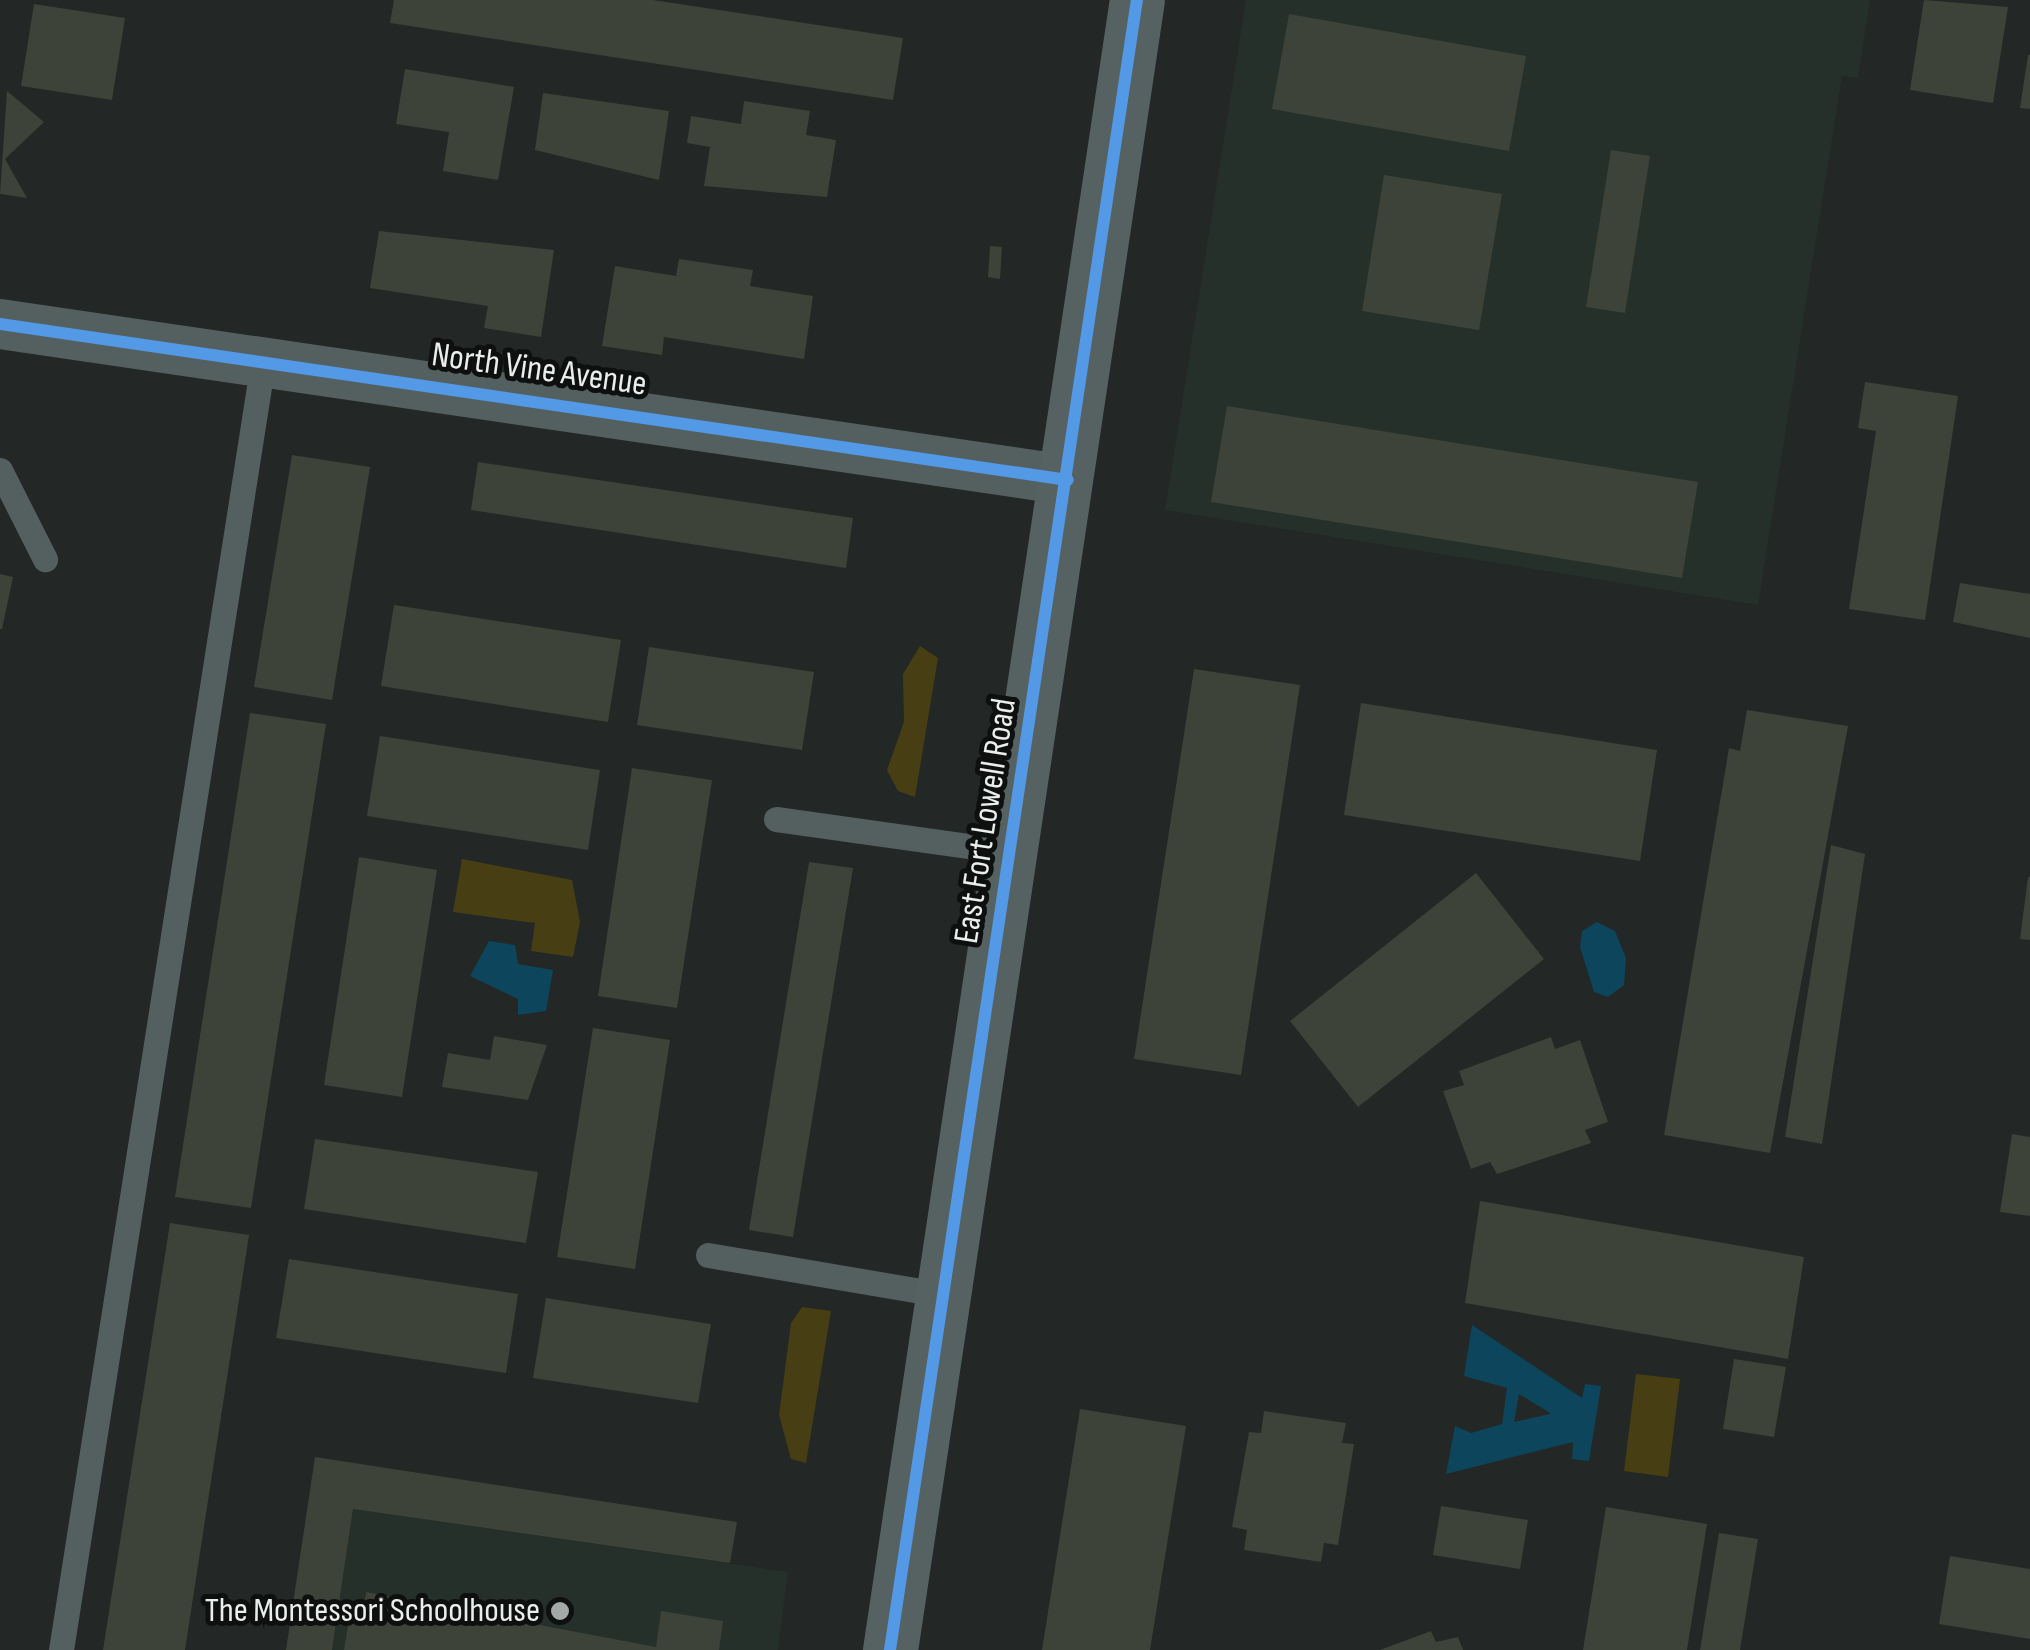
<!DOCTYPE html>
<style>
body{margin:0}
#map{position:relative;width:2030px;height:1650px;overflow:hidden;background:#232725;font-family:"Sofia Sans Condensed",sans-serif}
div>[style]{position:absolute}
.built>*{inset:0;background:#25302a}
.green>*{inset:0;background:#473f13}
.water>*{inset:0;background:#0d455d}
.building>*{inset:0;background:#3d4338}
.lane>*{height:25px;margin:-12.5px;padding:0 12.5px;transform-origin:12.5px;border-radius:12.5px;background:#545f5f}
.street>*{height:50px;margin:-25px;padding:0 25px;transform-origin:25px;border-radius:25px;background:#545f5f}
.secondary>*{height:55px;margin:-27.5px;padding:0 27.5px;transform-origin:27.5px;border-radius:27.5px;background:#556261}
.cycleway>*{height:12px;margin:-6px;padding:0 6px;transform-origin:6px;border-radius:6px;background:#5399e6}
.dots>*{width:28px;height:28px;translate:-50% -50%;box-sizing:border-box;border:5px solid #0e100f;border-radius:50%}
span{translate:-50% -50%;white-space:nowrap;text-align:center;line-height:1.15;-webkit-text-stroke:10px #0e100f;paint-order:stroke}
.street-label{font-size:35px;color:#e9edeb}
.poi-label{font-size:35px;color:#e9edeb}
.right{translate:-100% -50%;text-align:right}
</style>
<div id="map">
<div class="built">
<div style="clip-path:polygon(1246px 0,1870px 0,1858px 78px,1842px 76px,1758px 605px,1165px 510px)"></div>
<div style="clip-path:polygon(353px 1509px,788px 1572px,778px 1650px,332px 1650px)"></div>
</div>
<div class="green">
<div style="clip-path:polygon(920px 646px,938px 658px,915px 797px,898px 791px,887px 770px,904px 722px,903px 674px)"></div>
<div style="clip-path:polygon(462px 859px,572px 880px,580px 922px,573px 957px,531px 951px,535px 923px,453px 912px)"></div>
<div style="clip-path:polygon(802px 1307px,831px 1311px,806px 1463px,791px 1459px,779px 1415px,791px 1323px)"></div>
<div style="clip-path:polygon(1636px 1374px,1680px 1379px,1668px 1477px,1624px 1471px)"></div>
</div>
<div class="water">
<div style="clip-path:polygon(1597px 922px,1615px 931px,1626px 958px,1624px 985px,1608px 997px,1594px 992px,1580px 947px,1582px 931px)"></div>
<div style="clip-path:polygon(489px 941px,515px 945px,518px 964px,553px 970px,546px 1011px,518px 1015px,518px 999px,470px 976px)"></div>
<div style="clip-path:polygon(evenodd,1472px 1325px,1582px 1398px,1585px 1384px,1601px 1386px,1589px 1461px,1572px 1459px,1573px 1442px,1446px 1474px,1455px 1426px,1471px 1433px,1502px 1424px,1507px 1388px,1464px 1376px,1472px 1325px,1519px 1394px,1550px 1413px,1550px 1414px,1514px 1422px,1519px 1394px)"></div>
</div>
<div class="building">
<div style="clip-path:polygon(394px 0,653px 0,903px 38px,893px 100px,390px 23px)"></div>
<div style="clip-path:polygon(1924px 0,2008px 7px,1993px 103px,1910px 90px)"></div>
<div style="clip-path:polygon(34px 4px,125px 18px,112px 100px,21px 86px)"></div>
<div style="clip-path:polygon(1289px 14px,1526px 56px,1509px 151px,1272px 109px)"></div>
<div style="clip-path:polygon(2028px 55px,2030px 55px,2030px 109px,2020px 108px)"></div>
<div style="clip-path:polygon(405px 69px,514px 87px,498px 180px,443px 171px,449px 132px,396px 124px)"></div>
<div style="clip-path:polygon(7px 91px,44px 122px,5px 159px,27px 198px,0 194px)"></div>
<div style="clip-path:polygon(543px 93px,669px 111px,659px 180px,535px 150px)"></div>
<div style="clip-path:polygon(744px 101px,810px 111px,806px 135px,836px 140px,827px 197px,704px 186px,710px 147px,687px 143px,691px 116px,741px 124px)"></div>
<div style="clip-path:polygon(1611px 150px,1650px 156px,1625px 313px,1586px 307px)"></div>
<div style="clip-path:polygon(1384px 175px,1502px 194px,1479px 330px,1362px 311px)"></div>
<div style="clip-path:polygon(379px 231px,554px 250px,541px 337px,484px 328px,488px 306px,370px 288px)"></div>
<div style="clip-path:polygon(990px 246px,1002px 247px,1000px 279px,988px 277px)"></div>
<div style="clip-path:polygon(679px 259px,753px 270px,750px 286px,813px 296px,804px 359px,664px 337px,662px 355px,602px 346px,615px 266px,676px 276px)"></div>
<div style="clip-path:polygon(1865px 382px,1958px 396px,1925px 620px,1849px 609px,1876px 431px,1858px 428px)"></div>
<div style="clip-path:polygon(1227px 406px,1698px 482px,1682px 578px,1211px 502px)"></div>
<div style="clip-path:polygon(292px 455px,370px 467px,332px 700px,254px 687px)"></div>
<div style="clip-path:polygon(478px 462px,853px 518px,846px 568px,471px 510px)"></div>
<div style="clip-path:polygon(0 574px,13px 577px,2px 629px,0 629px)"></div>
<div style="clip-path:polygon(1960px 583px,2030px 594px,2030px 638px,1953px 622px)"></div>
<div style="clip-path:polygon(394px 605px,621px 640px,608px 722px,381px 686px)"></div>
<div style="clip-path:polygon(649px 647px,814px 672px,802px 750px,637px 725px)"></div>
<div style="clip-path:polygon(1194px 669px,1300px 685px,1241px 1075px,1134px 1059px)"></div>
<div style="clip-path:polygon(1361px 703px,1657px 750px,1640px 861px,1344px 815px)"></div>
<div style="clip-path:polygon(1747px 710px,1848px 726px,1770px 1153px,1664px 1135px,1729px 748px,1740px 751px)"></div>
<div style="clip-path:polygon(250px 713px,326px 724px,251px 1208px,175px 1197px)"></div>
<div style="clip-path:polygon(380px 736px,600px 770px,588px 850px,367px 816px)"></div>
<div style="clip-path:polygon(632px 768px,712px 780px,677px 1008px,598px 996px)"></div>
<div style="clip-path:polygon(1831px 845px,1865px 854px,1822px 1144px,1785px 1137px)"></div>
<div style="clip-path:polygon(359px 857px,437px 870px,402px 1097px,324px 1085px)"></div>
<div style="clip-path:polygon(809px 862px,853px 868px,793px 1237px,749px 1230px)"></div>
<div style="clip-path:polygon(1476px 873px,1544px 959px,1358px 1107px,1290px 1021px)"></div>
<div style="clip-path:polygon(2028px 877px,2030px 877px,2030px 940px,2020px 939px)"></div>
<div style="clip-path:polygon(593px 1028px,670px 1040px,635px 1269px,557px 1257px)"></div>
<div style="clip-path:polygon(494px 1036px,547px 1045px,528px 1100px,442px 1087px,448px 1053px,490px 1060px)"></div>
<div style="clip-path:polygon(1551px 1037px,1555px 1049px,1580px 1040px,1608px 1122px,1585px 1130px,1591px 1143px,1497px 1174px,1490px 1162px,1471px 1169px,1443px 1091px,1464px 1085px,1459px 1071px)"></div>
<div style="clip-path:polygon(2012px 1134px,2030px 1137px,2030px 1216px,2000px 1212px)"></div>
<div style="clip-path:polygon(315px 1139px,538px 1172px,526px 1243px,304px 1209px)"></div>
<div style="clip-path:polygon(1480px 1201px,1804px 1257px,1788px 1359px,1465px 1303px)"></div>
<div style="clip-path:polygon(170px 1223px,249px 1235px,185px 1650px,103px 1650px)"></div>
<div style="clip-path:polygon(289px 1259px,518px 1294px,506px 1373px,276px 1338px)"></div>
<div style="clip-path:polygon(546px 1298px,711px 1324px,698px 1403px,533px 1378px)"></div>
<div style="clip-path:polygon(1734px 1359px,1786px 1367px,1774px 1437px,1723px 1429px)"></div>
<div style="clip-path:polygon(1080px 1409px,1186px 1426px,1150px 1650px,1042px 1650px)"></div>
<div style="clip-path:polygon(1264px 1411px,1346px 1423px,1342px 1443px,1354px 1444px,1338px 1545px,1324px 1543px,1321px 1562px,1244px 1550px,1247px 1530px,1232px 1527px,1249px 1432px,1261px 1433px)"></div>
<div style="clip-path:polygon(315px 1457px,737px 1522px,730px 1563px,353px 1509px,332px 1650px,286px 1650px)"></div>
<div style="clip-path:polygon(1441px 1506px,1528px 1520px,1520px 1569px,1433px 1555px)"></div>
<div style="clip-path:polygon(1606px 1507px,1707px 1524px,1687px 1650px,1583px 1650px)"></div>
<div style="clip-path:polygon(1719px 1533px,1758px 1539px,1740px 1650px,1700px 1650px)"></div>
<div style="clip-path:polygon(1950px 1556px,2030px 1569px,2030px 1639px,1939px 1624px)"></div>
<div style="clip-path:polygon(366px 1592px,656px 1647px,661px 1611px,723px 1621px,719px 1650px,344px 1650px,351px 1606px,364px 1608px)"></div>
<div style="clip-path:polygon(1431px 1631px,1436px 1642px,1458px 1637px,1463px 1650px,1380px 1650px)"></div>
</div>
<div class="lane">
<div style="left:0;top:470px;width:100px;rotate:63.2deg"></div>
<div style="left:776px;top:819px;width:238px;rotate:8deg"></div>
<div style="left:708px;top:1255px;width:239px;rotate:9.6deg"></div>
<div style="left:61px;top:1650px;width:1304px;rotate:-81.09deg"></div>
</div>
<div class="street">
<div style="left:0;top:324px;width:1079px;rotate:8.31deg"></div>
</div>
<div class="secondary">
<div style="left:890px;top:1650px;width:1668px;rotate:-81.49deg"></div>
</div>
<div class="cycleway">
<div style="left:0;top:324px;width:1079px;rotate:8.31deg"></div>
<div style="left:890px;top:1650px;width:1668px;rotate:-81.49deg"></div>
</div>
<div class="dots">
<div style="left:560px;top:1611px;background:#a4a8a6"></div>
</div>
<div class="street-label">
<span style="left:539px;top:370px;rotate:8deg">North Vine Avenue</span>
<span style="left:986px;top:821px;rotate:-81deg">East Fort Lowell Road</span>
</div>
<div class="poi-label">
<span class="right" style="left:540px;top:1611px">The Montessori Schoolhouse</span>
</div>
</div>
